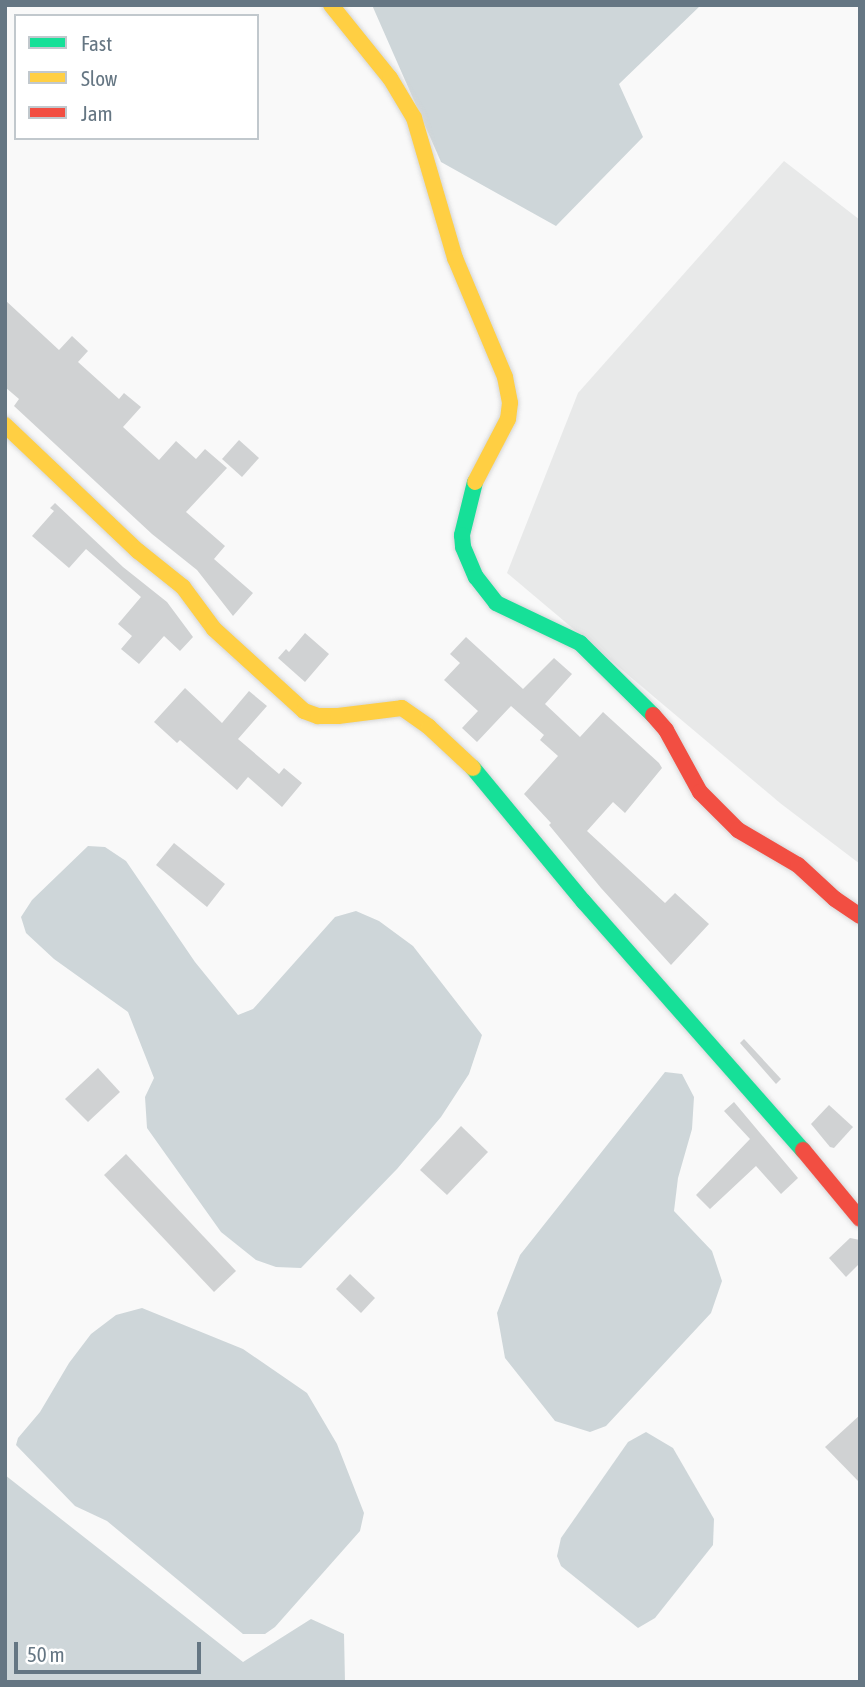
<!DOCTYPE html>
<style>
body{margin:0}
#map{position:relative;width:865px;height:1687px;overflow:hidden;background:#f9f9f9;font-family:"Asap Condensed",sans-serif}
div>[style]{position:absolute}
.built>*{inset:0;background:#e8e9e9}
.water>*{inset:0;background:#ced6d9}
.building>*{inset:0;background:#d0d2d3}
.roads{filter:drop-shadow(0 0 2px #d5d6d7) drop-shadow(0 0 2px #d5d6d7)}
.fast>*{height:16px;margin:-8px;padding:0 8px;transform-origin:8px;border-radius:8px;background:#16e098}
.slow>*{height:16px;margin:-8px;padding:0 8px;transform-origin:8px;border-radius:8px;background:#ffcf43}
.jam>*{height:16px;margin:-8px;padding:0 8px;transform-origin:8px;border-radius:8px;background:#f24e42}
span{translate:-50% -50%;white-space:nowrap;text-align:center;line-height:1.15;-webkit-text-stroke:7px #fff;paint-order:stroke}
.frame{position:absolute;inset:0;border:7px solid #657683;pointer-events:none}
.legend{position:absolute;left:14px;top:14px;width:245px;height:126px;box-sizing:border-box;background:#fff;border:2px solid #c1c8cd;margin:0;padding:9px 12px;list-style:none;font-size:21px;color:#657683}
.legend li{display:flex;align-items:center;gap:14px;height:35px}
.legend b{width:35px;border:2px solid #c1c8cd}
.scale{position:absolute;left:14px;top:1642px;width:187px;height:32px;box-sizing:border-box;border:4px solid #657683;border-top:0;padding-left:9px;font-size:21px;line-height:24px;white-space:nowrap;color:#657683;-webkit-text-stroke:5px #fff;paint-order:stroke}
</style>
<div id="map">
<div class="built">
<div style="clip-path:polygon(784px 161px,860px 220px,860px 864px,780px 803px,507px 573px,578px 393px)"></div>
</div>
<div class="water">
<div style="clip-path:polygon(372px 5px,701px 5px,619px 84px,643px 137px,556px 226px,441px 162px)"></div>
<div style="clip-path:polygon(88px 846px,105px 847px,126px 861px,195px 962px,238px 1015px,253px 1009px,335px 917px,356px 911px,379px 921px,413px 946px,482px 1035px,469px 1074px,441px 1117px,397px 1169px,301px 1268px,276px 1267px,256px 1260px,221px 1232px,147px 1128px,145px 1097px,154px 1078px,128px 1012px,54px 959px,26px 933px,21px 917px,32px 900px)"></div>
<div style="clip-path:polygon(665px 1072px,682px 1074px,694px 1097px,692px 1129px,678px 1178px,674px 1211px,712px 1251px,722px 1281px,711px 1313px,606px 1426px,590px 1432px,555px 1421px,505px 1358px,497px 1313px,520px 1255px)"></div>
<div style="clip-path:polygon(142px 1308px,243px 1349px,307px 1393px,337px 1444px,364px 1513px,360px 1531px,275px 1627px,265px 1634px,243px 1634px,107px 1521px,75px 1506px,16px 1445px,18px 1438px,40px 1412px,69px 1363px,91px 1334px,116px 1315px)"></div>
<div style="clip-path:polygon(646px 1432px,673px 1448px,714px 1519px,713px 1545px,655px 1618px,638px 1628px,561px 1566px,557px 1556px,561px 1538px,628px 1442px)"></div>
<div style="clip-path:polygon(5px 1475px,243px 1662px,311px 1619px,344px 1634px,345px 1682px,5px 1682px)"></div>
</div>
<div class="building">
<div style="clip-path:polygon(5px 300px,59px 350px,72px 336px,88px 351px,78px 362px,119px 399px,124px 393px,141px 407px,123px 427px,159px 460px,176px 441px,196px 459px,205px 449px,227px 468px,186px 512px,225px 546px,214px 559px,253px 593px,233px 616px,197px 570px,152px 534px,14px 406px,19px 399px,5px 387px)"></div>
<div style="clip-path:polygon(239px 440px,259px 458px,242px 477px,222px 459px)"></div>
<div style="clip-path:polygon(55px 503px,123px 567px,167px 602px,193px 637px,180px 651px,164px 636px,139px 664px,121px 649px,132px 636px,118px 624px,141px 597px,86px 549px,69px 568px,32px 536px,54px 511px,50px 508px)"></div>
<div style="clip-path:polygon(305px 633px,329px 654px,305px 682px,278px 658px,286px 649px,289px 652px)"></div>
<div style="clip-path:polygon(466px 637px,523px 689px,554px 658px,572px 674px,545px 704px,580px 737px,603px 712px,659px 763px,662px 768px,625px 813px,613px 802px,587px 831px,665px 903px,675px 893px,709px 924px,671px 965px,601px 888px,549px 825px,551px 823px,524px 794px,558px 756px,540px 740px,544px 735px,511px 706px,477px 742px,462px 728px,478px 711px,444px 680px,460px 663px,450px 654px)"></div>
<div style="clip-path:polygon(185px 688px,222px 723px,249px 691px,267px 706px,238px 739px,279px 774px,284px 768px,302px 783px,282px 807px,248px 777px,237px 790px,180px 740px,177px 743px,154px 722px)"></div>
<div style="clip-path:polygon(174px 843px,225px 884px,207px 907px,156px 865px)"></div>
<div style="clip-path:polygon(744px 1039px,781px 1079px,776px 1084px,740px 1043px)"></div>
<div style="clip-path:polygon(98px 1068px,120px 1092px,88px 1122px,65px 1099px)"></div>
<div style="clip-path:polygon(734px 1102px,798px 1178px,781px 1194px,756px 1166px,710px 1209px,696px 1195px,750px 1139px,724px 1111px)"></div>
<div style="clip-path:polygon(829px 1105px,853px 1127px,834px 1148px,830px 1147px,811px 1124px)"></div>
<div style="clip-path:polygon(461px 1126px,488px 1152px,447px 1195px,420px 1170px)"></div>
<div style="clip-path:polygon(126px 1154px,236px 1271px,214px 1292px,104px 1175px)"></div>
<div style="clip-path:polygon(850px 1238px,860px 1240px,860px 1263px,846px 1277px,829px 1258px)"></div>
<div style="clip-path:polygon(350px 1274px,375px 1298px,361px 1313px,336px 1289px)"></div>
<div style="clip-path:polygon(860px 1415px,860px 1483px,825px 1447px)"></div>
</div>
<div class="roads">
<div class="fast">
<div style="left:475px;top:482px;width:55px;rotate:103.8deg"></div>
<div style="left:462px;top:535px;width:12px;rotate:85deg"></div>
<div style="left:463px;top:547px;width:33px;rotate:67deg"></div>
<div style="left:476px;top:577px;width:33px;rotate:52deg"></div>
<div style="left:496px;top:603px;width:93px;rotate:25.5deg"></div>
<div style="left:580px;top:643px;width:103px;rotate:44.6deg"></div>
<div style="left:473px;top:768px;width:174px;rotate:50.4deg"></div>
<div style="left:584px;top:902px;width:331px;rotate:48.6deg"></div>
</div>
<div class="slow">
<div style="left:331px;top:5px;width:94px;rotate:51.1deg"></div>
<div style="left:390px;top:78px;width:47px;rotate:59deg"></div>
<div style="left:414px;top:118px;width:146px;rotate:73.7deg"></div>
<div style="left:455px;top:258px;width:129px;rotate:67.2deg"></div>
<div style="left:505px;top:377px;width:26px;rotate:79deg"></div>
<div style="left:510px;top:403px;width:16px;rotate:97deg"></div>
<div style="left:508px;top:419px;width:71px;rotate:117.6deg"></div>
<div style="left:5px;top:425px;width:183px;rotate:43.5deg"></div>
<div style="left:138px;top:551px;width:58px;rotate:38.7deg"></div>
<div style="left:183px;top:587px;width:52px;rotate:53.6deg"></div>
<div style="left:214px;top:629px;width:122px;rotate:42.3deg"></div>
<div style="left:304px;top:711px;width:15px;rotate:20deg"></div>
<div style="left:318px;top:716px;width:20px"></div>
<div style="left:338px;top:716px;width:64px;rotate:-7.1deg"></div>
<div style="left:402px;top:708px;width:33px;rotate:35deg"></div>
<div style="left:429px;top:727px;width:60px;rotate:43deg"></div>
</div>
<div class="jam">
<div style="left:653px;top:715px;width:20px;rotate:49deg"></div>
<div style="left:666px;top:730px;width:71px;rotate:61.3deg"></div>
<div style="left:700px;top:792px;width:54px;rotate:45deg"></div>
<div style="left:738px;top:830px;width:69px;rotate:30.3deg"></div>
<div style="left:798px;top:865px;width:50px;rotate:42.6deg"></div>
<div style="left:835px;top:899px;width:30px;rotate:34deg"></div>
<div style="left:803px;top:1150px;width:89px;rotate:50.4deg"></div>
</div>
</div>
<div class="frame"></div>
<ul class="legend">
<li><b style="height:9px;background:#16e098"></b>Fast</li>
<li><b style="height:9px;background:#ffcf43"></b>Slow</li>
<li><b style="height:9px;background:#f24e42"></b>Jam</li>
</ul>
<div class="scale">50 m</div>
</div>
